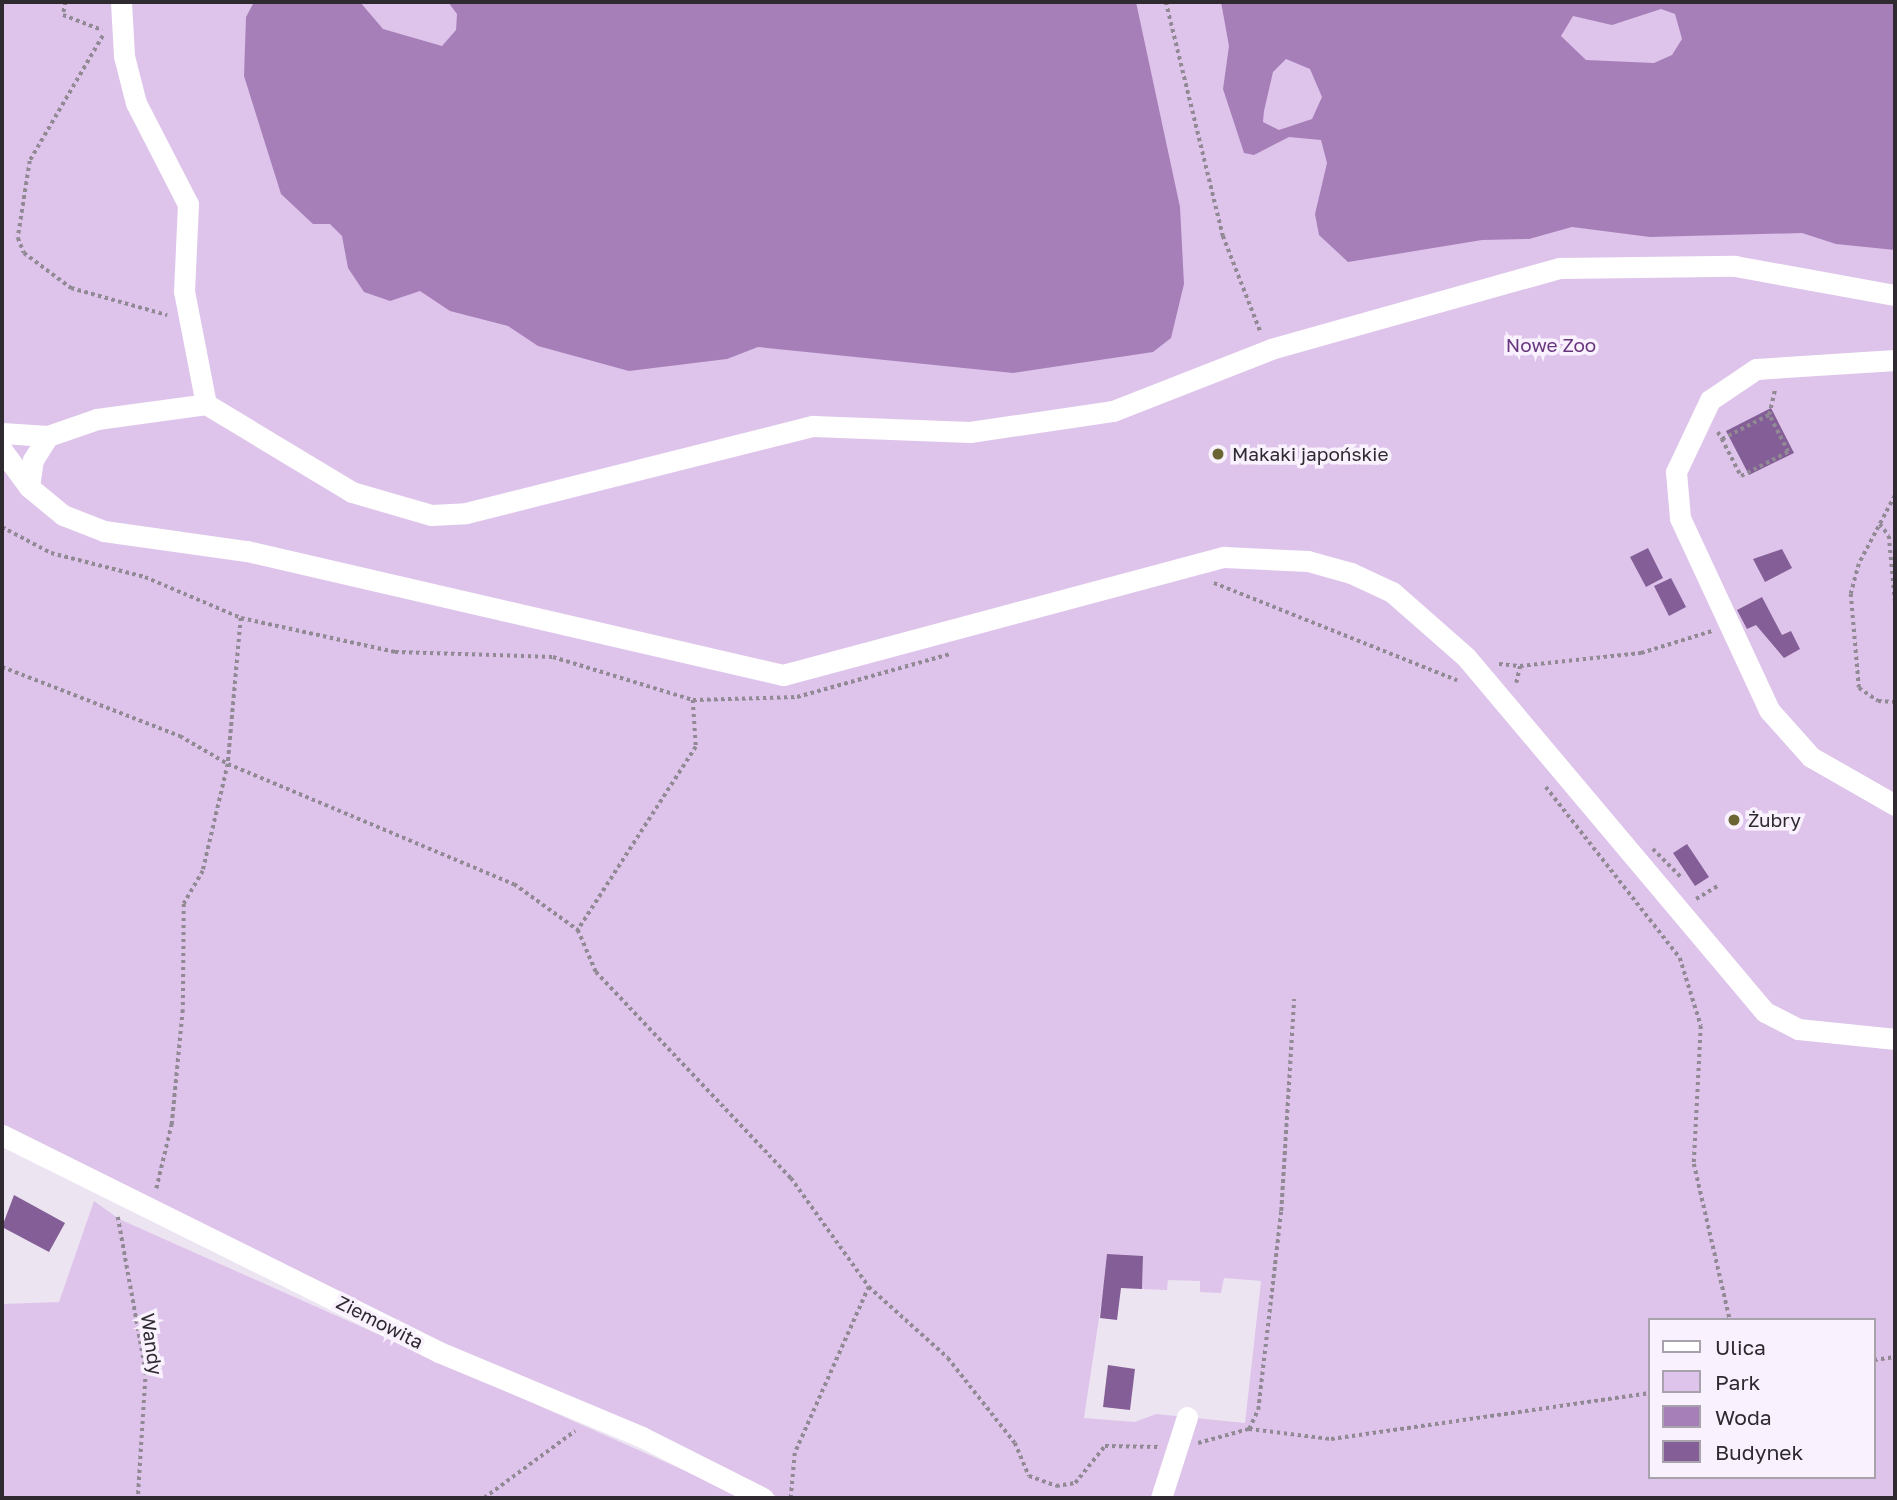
<!DOCTYPE html>
<meta charset="utf-8">
<style>
body{margin:0}
#map{position:relative;width:1897px;height:1500px;overflow:hidden;background:#ede4f2;font-family:"Golos Text",sans-serif}
div>[style]{position:absolute}
.green>*{inset:0;background:#dec4eb}
.water>*{inset:0;background:#a67fb9}
.building>*{inset:0;background:#845e96}
.path>*{height:3.5px;margin-top:-1.75px;transform-origin:0;background:repeating-linear-gradient(90deg,#918a94 0 3.5px,transparent 0 7px)}
.minor>*{height:21px;margin:-10.5px;padding:0 10.5px;transform-origin:10.5px;border-radius:10.5px;background:#fff}
.dots>*{width:19px;height:19px;translate:-50% -50%;box-sizing:border-box;border:4px solid #f9f2fe;border-radius:50%}
span{translate:-50% -50%;white-space:nowrap;text-align:center;line-height:1.15;-webkit-text-stroke:7px #f9f2fe;paint-order:stroke}
.park-label{font-size:19px;color:#68367e}
.poi-label{font-size:19px;color:#2e2a30}
.left{translate:0 -50%;text-align:left}
.street-label{font-size:19px;color:#2e2a30}
.frame{position:absolute;inset:0;border:4px solid #2e2a30;pointer-events:none}
.legend{position:absolute;left:1648px;top:1318px;width:228px;height:161px;box-sizing:border-box;background:#f9f2fe;border:2px solid #a8a2ac;margin:0;padding:9px 12px;list-style:none;font-size:21px;color:#2e2a30}
.legend li{display:flex;align-items:center;gap:14px;height:35px}
.legend b{width:35px;border:2px solid #a8a2ac}
</style>
<div id="map">
<div class="green">
<div style="clip-path:polygon(evenodd,2px 2px,1895px 2px,1895px 1498px,780px 1498px,680px 1446px,441px 1344px,2px 1130px,2px 2px,1143px 1256px,1142px 1289px,1167px 1290px,1168px 1280px,1200px 1281px,1200px 1292px,1221px 1293px,1224px 1278px,1261px 1281px,1245px 1423px,1156px 1414px,1135px 1422px,1084px 1418px,1106px 1272px,1143px 1256px,2px 2px,1650px 1320px,1874px 1320px,1874px 1477px,1650px 1477px,1650px 1320px)"></div>
<div style="clip-path:polygon(94px 1201px,119px 1219px,746px 1498px,2px 1498px,2px 1304px,59px 1302px)"></div>
</div>
<div class="water">
<div style="clip-path:polygon(254px 2px,360px 2px,383px 29px,442px 46px,456px 30px,457px 14px,448px 2px,1136px 2px,1180px 207px,1184px 284px,1171px 338px,1153px 352px,1013px 373px,758px 347px,727px 359px,629px 371px,538px 346px,508px 326px,450px 311px,420px 291px,390px 301px,364px 292px,348px 268px,342px 236px,330px 224px,313px 224px,281px 194px,244px 76px,246px 17px)"></div>
<div style="clip-path:polygon(evenodd,1221px 2px,1895px 2px,1895px 250px,1836px 244px,1802px 233px,1650px 237px,1572px 227px,1529px 239px,1482px 240px,1348px 262px,1319px 235px,1315px 214px,1327px 163px,1321px 140px,1289px 137px,1254px 155px,1244px 153px,1223px 89px,1229px 46px,1221px 2px,1661px 9px,1675px 14px,1682px 39px,1672px 55px,1654px 63px,1586px 60px,1561px 36px,1573px 16px,1612px 25px,1661px 9px,1221px 2px,1286px 59px,1310px 69px,1322px 97px,1312px 119px,1279px 130px,1263px 122px,1264px 111px,1273px 72px,1286px 59px)"></div>
</div>
<div class="building">
<div style="clip-path:polygon(1771px 408px,1794px 453px,1749px 475px,1726px 431px)"></div>
<div style="clip-path:polygon(1648px 548px,1663px 578px,1646px 587px,1630px 557px)"></div>
<div style="clip-path:polygon(1782px 549px,1792px 568px,1765px 582px,1753px 559px)"></div>
<div style="clip-path:polygon(1671px 578px,1686px 607px,1669px 616px,1654px 586px)"></div>
<div style="clip-path:polygon(1762px 597px,1782px 635px,1791px 631px,1800px 649px,1784px 658px,1756px 625px,1747px 629px,1737px 610px)"></div>
<div style="clip-path:polygon(1687px 844px,1709px 877px,1695px 886px,1673px 853px)"></div>
<div style="clip-path:polygon(14px 1195px,65px 1223px,49px 1252px,2px 1227px)"></div>
<div style="clip-path:polygon(1107px 1254px,1143px 1256px,1142px 1289px,1121px 1288px,1117px 1320px,1100px 1318px)"></div>
<div style="clip-path:polygon(1108px 1365px,1135px 1369px,1130px 1410px,1103px 1407px)"></div>
</div>
<div class="path">
<div style="left:66px;top:2px;width:13px;rotate:103deg"></div>
<div style="left:63px;top:15px;width:42px;rotate:21deg"></div>
<div style="left:1166px;top:2px;width:241px;rotate:76.3deg"></div>
<div style="left:1223px;top:236px;width:104px;rotate:68.6deg"></div>
<div style="left:103px;top:36px;width:145px;rotate:120.3deg"></div>
<div style="left:30px;top:161px;width:78px;rotate:98.9deg"></div>
<div style="left:18px;top:238px;width:16px;rotate:68deg"></div>
<div style="left:24px;top:253px;width:59px;rotate:36.7deg"></div>
<div style="left:71px;top:288px;width:100px;rotate:15.7deg"></div>
<div style="left:1718px;top:432px;width:8px;rotate:60deg"></div>
<div style="left:1722px;top:439px;width:53px;rotate:-27.1deg"></div>
<div style="left:1769px;top:415px;width:27px;rotate:-77deg"></div>
<div style="left:1722px;top:439px;width:42px;rotate:62.8deg"></div>
<div style="left:1741px;top:476px;width:53px;rotate:-27.1deg"></div>
<div style="left:1788px;top:452px;width:42px;rotate:-117.2deg"></div>
<div style="left:1895px;top:496px;width:77px;rotate:117.9deg"></div>
<div style="left:1859px;top:564px;width:31px;rotate:105deg"></div>
<div style="left:1851px;top:594px;width:94px;rotate:85.1deg"></div>
<div style="left:1859px;top:688px;width:23px;rotate:34deg"></div>
<div style="left:1878px;top:701px;width:17px;rotate:3deg"></div>
<div style="left:1880px;top:524px;width:15px;rotate:53deg"></div>
<div style="left:1889px;top:536px;width:65px;rotate:84.7deg"></div>
<div style="left:2px;top:527px;width:55px;rotate:28deg"></div>
<div style="left:51px;top:553px;width:97px;rotate:14.3deg"></div>
<div style="left:145px;top:577px;width:104px;rotate:23.1deg"></div>
<div style="left:241px;top:618px;width:147px;rotate:95.1deg"></div>
<div style="left:228px;top:764px;width:310px;rotate:22.8deg"></div>
<div style="left:514px;top:884px;width:79px;rotate:35.7deg"></div>
<div style="left:578px;top:930px;width:46px;rotate:66.8deg"></div>
<div style="left:596px;top:972px;width:284px;rotate:46.6deg"></div>
<div style="left:791px;top:1178px;width:134px;rotate:54.4deg"></div>
<div style="left:869px;top:1287px;width:182px;rotate:114deg"></div>
<div style="left:795px;top:1453px;width:45px;rotate:95.1deg"></div>
<div style="left:1214px;top:583px;width:262px;rotate:21.8deg"></div>
<div style="left:241px;top:618px;width:158px;rotate:12.4deg"></div>
<div style="left:395px;top:652px;width:158px;rotate:1.8deg"></div>
<div style="left:553px;top:657px;width:146px;rotate:17.1deg"></div>
<div style="left:693px;top:700px;width:47px;rotate:86.3deg"></div>
<div style="left:696px;top:747px;width:218px;rotate:122.8deg"></div>
<div style="left:1499px;top:664px;width:20px;rotate:6deg"></div>
<div style="left:2px;top:667px;width:191px;rotate:21.2deg"></div>
<div style="left:180px;top:736px;width:56px;rotate:30.3deg"></div>
<div style="left:228px;top:764px;width:110px;rotate:103.2deg"></div>
<div style="left:203px;top:871px;width:38px;rotate:120deg"></div>
<div style="left:184px;top:904px;width:106px;rotate:90.5deg"></div>
<div style="left:183px;top:1010px;width:115px;rotate:95.5deg"></div>
<div style="left:172px;top:1124px;width:69px;rotate:103.4deg"></div>
<div style="left:1516px;top:683px;width:17px;rotate:-77deg"></div>
<div style="left:1520px;top:666px;width:122px;rotate:-6.1deg"></div>
<div style="left:1641px;top:653px;width:74px;rotate:-17.2deg"></div>
<div style="left:693px;top:700px;width:104px;rotate:-1.7deg"></div>
<div style="left:797px;top:697px;width:159px;rotate:-15.7deg"></div>
<div style="left:1546px;top:787px;width:217px;rotate:51.9deg"></div>
<div style="left:1680px;top:958px;width:71px;rotate:72.8deg"></div>
<div style="left:1701px;top:1026px;width:138px;rotate:92.9deg"></div>
<div style="left:1694px;top:1164px;width:160px;rotate:77deg"></div>
<div style="left:1653px;top:849px;width:40px;rotate:45deg"></div>
<div style="left:1696px;top:899px;width:26px;rotate:-31deg"></div>
<div style="left:118px;top:1217px;width:158px;rotate:79.8deg"></div>
<div style="left:146px;top:1372px;width:126px;rotate:93.6deg"></div>
<div style="left:869px;top:1287px;width:106px;rotate:41.9deg"></div>
<div style="left:948px;top:1358px;width:108px;rotate:51.8deg"></div>
<div style="left:1015px;top:1443px;width:36px;rotate:67deg"></div>
<div style="left:1029px;top:1476px;width:29px;rotate:20deg"></div>
<div style="left:1056px;top:1486px;width:19px;rotate:-9deg"></div>
<div style="left:1075px;top:1483px;width:48px;rotate:-51deg"></div>
<div style="left:1105px;top:1446px;width:53px;rotate:1.1deg"></div>
<div style="left:1874px;top:1360px;width:21px;rotate:-8deg"></div>
<div style="left:1249px;top:1429px;width:83px;rotate:7deg"></div>
<div style="left:1331px;top:1439px;width:322px;rotate:-8.2deg"></div>
<div style="left:1198px;top:1443px;width:53px;rotate:-15.4deg"></div>
<div style="left:1249px;top:1429px;width:21px;rotate:-65deg"></div>
<div style="left:1258px;top:1410px;width:200px;rotate:-83.4deg"></div>
<div style="left:1281px;top:1211px;width:212px;rotate:-86.5deg"></div>
<div style="left:484px;top:1498px;width:113px;rotate:-36.4deg"></div>
</div>
<div class="minor">
<div style="left:121px;top:2px;width:54px;rotate:86.8deg"></div>
<div style="left:124px;top:56px;width:49px;rotate:75.7deg"></div>
<div style="left:136px;top:103px;width:114px;rotate:62.8deg"></div>
<div style="left:188px;top:204px;width:87px;rotate:92.6deg"></div>
<div style="left:184px;top:291px;width:115px;rotate:79deg"></div>
<div style="left:206px;top:404px;width:170px;rotate:31.1deg"></div>
<div style="left:352px;top:492px;width:82px;rotate:16.2deg"></div>
<div style="left:431px;top:515px;width:35px;rotate:-3deg"></div>
<div style="left:466px;top:513px;width:358px;rotate:-14.1deg"></div>
<div style="left:813px;top:426px;width:157px;rotate:2.2deg"></div>
<div style="left:970px;top:432px;width:145px;rotate:-8.4deg"></div>
<div style="left:1113px;top:411px;width:170px;rotate:-21.4deg"></div>
<div style="left:1271px;top:349px;width:300px;rotate:-15.7deg"></div>
<div style="left:1560px;top:268px;width:175px;rotate:-0.7deg"></div>
<div style="left:1735px;top:266px;width:163px;rotate:10.3deg"></div>
<div style="left:1895px;top:360px;width:139px;rotate:176.3deg"></div>
<div style="left:1756px;top:369px;width:55px;rotate:146deg"></div>
<div style="left:1710px;top:400px;width:80px;rotate:115.3deg"></div>
<div style="left:1676px;top:472px;width:46px;rotate:85deg"></div>
<div style="left:1680px;top:518px;width:212px;rotate:65.1deg"></div>
<div style="left:1769px;top:710px;width:63px;rotate:48.2deg"></div>
<div style="left:1811px;top:757px;width:97px;rotate:29.7deg"></div>
<div style="left:2px;top:433px;width:46px;rotate:3.7deg"></div>
<div style="left:48px;top:436px;width:52px;rotate:-19.1deg"></div>
<div style="left:97px;top:419px;width:110px;rotate:-7.8deg"></div>
<div style="left:2px;top:450px;width:46px;rotate:53.9deg"></div>
<div style="left:29px;top:487px;width:44px;rotate:39.5deg"></div>
<div style="left:63px;top:515px;width:44px;rotate:21.3deg"></div>
<div style="left:104px;top:531px;width:144px;rotate:8deg"></div>
<div style="left:247px;top:551px;width:550px;rotate:13.03deg"></div>
<div style="left:783px;top:675px;width:457px;rotate:-15deg"></div>
<div style="left:1224px;top:557px;width:84px;rotate:2.7deg"></div>
<div style="left:1308px;top:561px;width:45px;rotate:15.6deg"></div>
<div style="left:1351px;top:573px;width:45px;rotate:24.9deg"></div>
<div style="left:1392px;top:592px;width:98px;rotate:41.3deg"></div>
<div style="left:1466px;top:657px;width:464px;rotate:49.9deg"></div>
<div style="left:1765px;top:1012px;width:37px;rotate:27deg"></div>
<div style="left:1798px;top:1029px;width:98px;rotate:5.9deg"></div>
<div style="left:29px;top:487px;width:27px;rotate:-82deg"></div>
<div style="left:33px;top:460px;width:28px;rotate:-58deg"></div>
<div style="left:2px;top:1135px;width:488px;rotate:26.4deg"></div>
<div style="left:439px;top:1352px;width:220px;rotate:22.7deg"></div>
<div style="left:642px;top:1437px;width:136px;rotate:26.8deg"></div>
<div style="left:1161px;top:1498px;width:85px;rotate:-72.2deg"></div>
</div>
<div class="dots">
<div style="left:1218px;top:454px;background:#6a6532"></div>
<div style="left:1734px;top:820px;background:#6a6532"></div>
</div>
<div class="park-label">
<span style="left:1551px;top:345px">Nowe Zoo</span>
</div>
<div class="poi-label">
<span class="left" style="left:1232px;top:454px">Makaki japońskie</span>
<span class="left" style="left:1748px;top:820px">Żubry</span>
</div>
<div class="street-label">
<span style="left:380px;top:1322px;rotate:27deg">Ziemowita</span>
<span style="left:152px;top:1344px;rotate:82deg">Wandy</span>
</div>
<div class="frame"></div>
<ul class="legend">
<li><b style="height:9px;background:#fff"></b>Ulica</li>
<li><b style="height:19px;background:#dec4eb"></b>Park</li>
<li><b style="height:19px;background:#a67fb9"></b>Woda</li>
<li><b style="height:19px;background:#845e96"></b>Budynek</li>
</ul>
</div>
